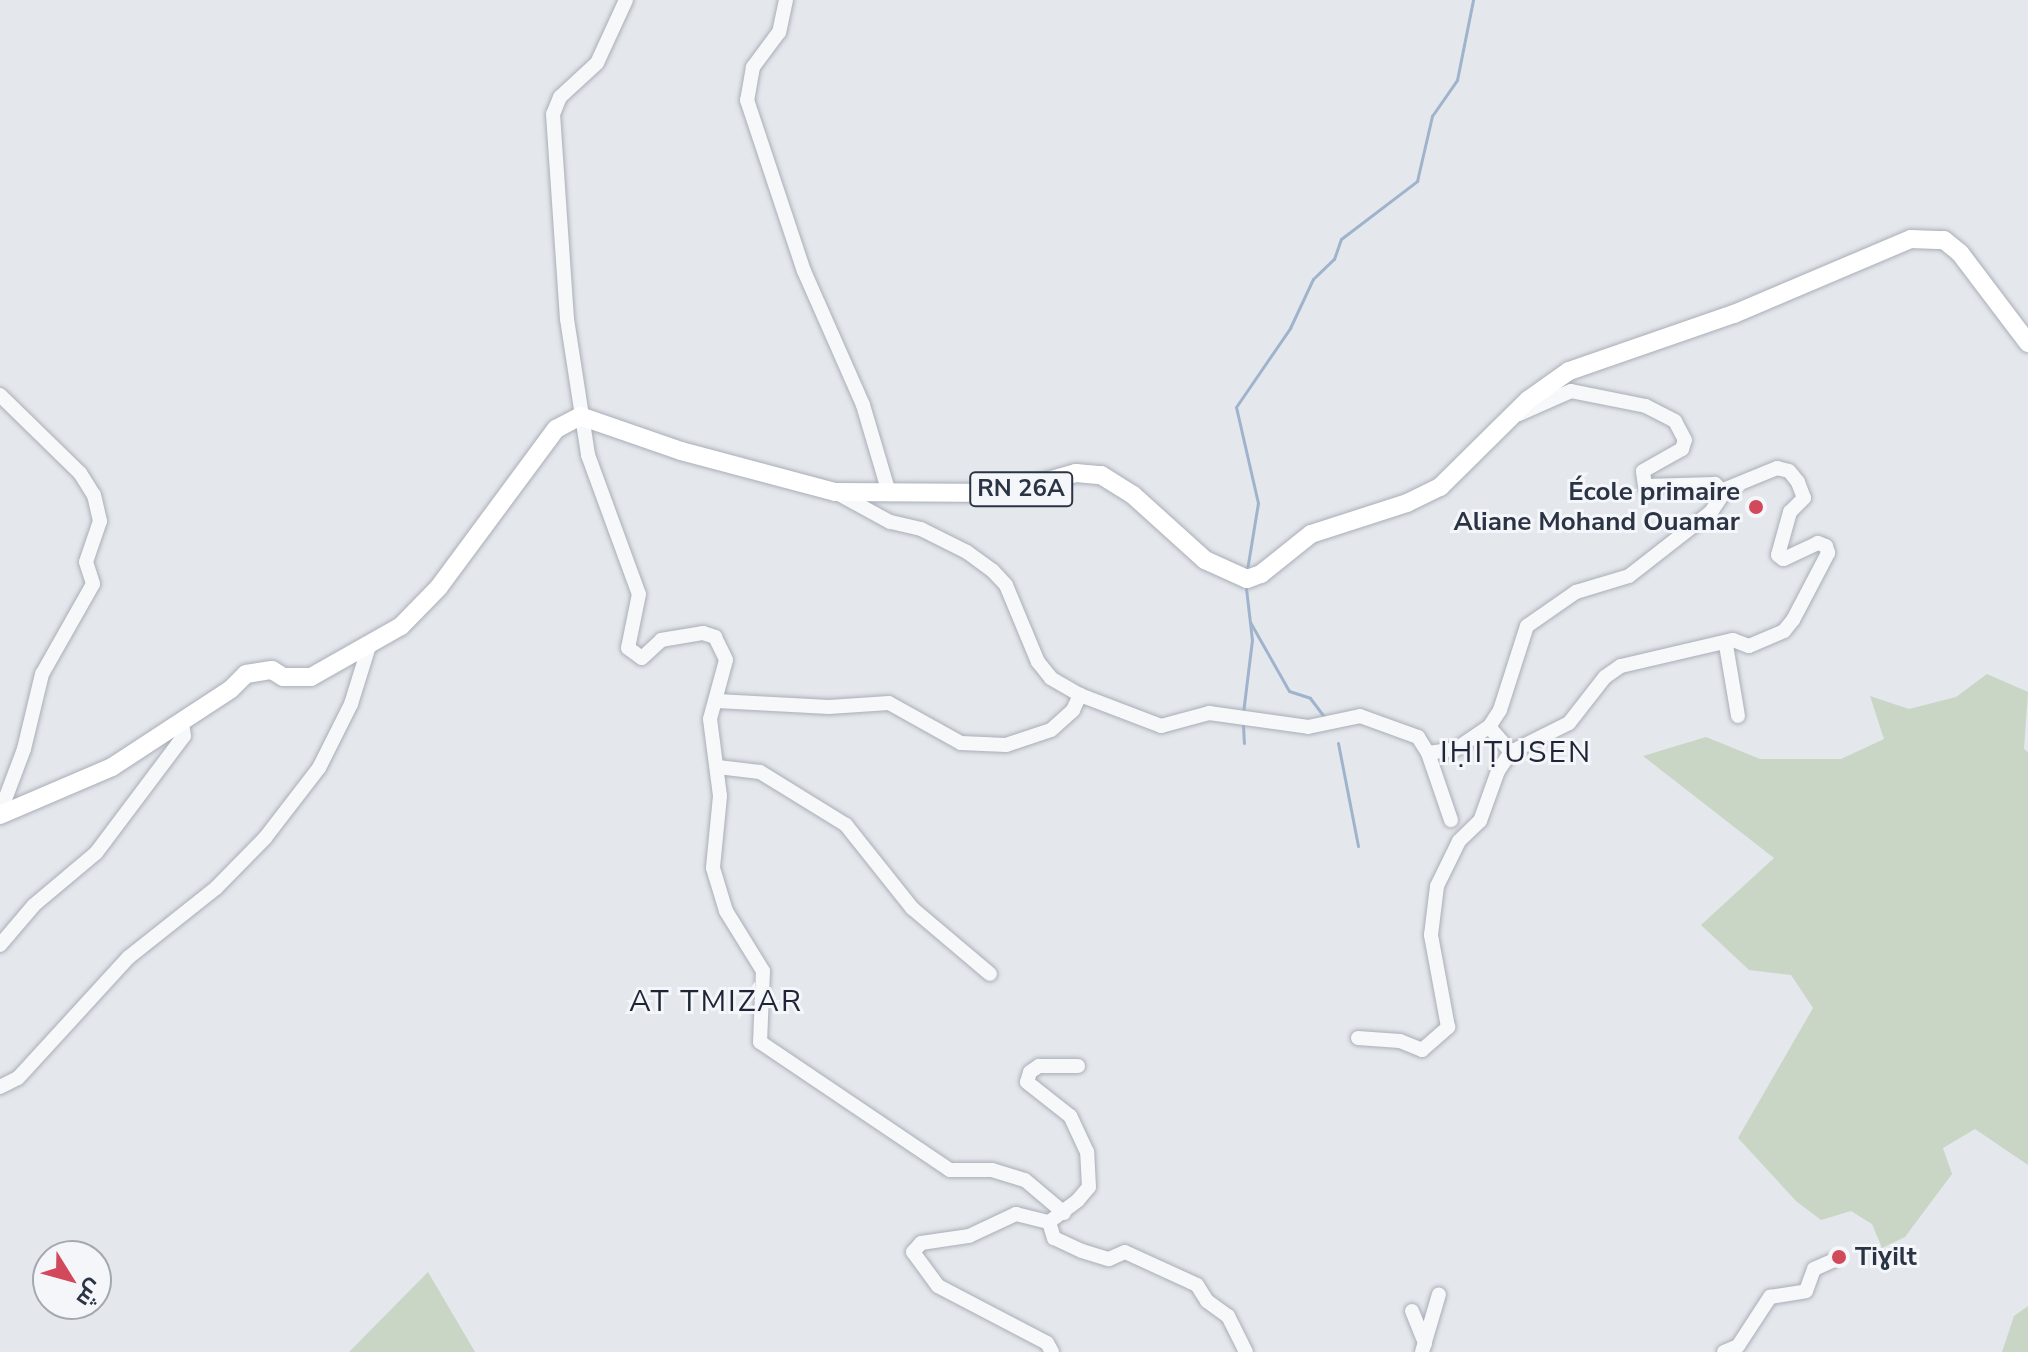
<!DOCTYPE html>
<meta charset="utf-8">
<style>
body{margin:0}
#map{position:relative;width:2028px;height:1352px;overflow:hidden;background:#e4e7ec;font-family:"Nunito Sans",Cairo,sans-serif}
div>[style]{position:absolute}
.green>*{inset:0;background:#c9d6c5}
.stream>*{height:3px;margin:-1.5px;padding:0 1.5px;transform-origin:1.5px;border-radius:1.5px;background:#9fb4cc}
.roads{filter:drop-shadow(0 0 2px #a9aeb7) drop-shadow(0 0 2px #a9aeb7)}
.minor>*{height:14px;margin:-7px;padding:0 7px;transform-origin:7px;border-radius:7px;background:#f7f8fa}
.major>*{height:18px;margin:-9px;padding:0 9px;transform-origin:9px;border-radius:9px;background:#fff}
.dots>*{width:22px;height:22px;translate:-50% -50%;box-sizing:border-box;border:4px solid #f4f6f9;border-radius:50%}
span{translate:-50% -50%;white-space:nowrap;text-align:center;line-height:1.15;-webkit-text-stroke:6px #f4f6f9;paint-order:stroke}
.shield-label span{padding:2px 6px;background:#f4f6f9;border:2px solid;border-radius:6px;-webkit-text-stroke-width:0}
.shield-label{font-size:24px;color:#2b3445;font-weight:700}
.poi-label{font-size:26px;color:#2b3445;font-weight:700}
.right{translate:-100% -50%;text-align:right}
.left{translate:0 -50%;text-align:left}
.quarter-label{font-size:30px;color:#1d2536;letter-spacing:2px}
.north{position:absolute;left:32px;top:1240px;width:80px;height:80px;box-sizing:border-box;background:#f4f6f9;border:2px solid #a4a8b1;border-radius:50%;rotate:127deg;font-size:22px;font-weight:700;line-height:32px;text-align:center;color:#2b3445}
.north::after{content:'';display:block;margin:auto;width:28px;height:36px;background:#d1495b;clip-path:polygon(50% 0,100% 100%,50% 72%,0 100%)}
</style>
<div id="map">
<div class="green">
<div style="clip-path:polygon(1987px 674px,2028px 692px,2024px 749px,2028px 752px,2028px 1165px,1975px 1129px,1943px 1148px,1952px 1174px,1905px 1237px,1882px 1248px,1872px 1224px,1851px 1211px,1821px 1220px,1796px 1201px,1738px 1138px,1813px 1008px,1791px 975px,1749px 970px,1701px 925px,1774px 858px,1643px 756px,1706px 737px,1760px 759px,1841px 759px,1884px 739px,1870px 696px,1909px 709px,1956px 697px)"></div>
<div style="clip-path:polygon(428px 1272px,475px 1352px,349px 1352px)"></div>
<div style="clip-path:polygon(2028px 1306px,2028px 1352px,2002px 1352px,2014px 1316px)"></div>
</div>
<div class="stream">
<div style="left:1247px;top:570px;width:68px;rotate:-80.7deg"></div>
<div style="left:1258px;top:503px;width:98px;rotate:-102.9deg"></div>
<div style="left:1236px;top:407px;width:96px;rotate:-55.6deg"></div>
<div style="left:1290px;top:328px;width:54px;rotate:-64.9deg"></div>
<div style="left:1313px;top:279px;width:29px;rotate:-44deg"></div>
<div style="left:1334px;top:259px;width:21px;rotate:-71deg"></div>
<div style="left:1341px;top:239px;width:96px;rotate:-37.3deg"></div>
<div style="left:1417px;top:181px;width:67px;rotate:-77deg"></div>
<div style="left:1432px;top:116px;width:44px;rotate:-55.2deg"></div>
<div style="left:1457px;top:80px;width:82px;rotate:-78.7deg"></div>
<div style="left:1250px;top:622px;width:79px;rotate:60.5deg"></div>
<div style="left:1289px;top:691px;width:22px;rotate:18deg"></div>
<div style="left:1310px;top:698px;width:25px;rotate:53deg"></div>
<div style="left:1243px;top:713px;width:74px;rotate:-83deg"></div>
<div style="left:1252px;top:640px;width:52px;rotate:-96.6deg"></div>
<div style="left:1243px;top:725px;width:18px;rotate:87deg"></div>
<div style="left:1338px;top:743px;width:105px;rotate:79deg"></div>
</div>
<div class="roads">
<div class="minor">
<div style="left:626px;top:0;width:69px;rotate:114.7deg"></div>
<div style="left:597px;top:63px;width:50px;rotate:137.4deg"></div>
<div style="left:560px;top:97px;width:18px;rotate:112deg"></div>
<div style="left:553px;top:114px;width:205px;rotate:86.1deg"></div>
<div style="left:567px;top:319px;width:138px;rotate:81.2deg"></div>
<div style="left:588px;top:455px;width:148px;rotate:69.9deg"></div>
<div style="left:639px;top:594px;width:55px;rotate:101.5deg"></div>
<div style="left:628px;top:648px;width:17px;rotate:36deg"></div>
<div style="left:642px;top:658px;width:26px;rotate:-43deg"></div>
<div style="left:661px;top:640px;width:43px;rotate:-9.5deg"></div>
<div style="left:703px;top:633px;width:13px;rotate:18deg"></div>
<div style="left:715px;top:637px;width:25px;rotate:64deg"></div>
<div style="left:726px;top:660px;width:61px;rotate:105.2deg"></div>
<div style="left:710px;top:719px;width:78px;rotate:82.6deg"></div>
<div style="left:720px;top:796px;width:72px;rotate:95.6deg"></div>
<div style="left:713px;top:868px;width:45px;rotate:73.2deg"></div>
<div style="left:726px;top:911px;width:70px;rotate:58.3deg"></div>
<div style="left:763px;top:971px;width:71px;rotate:92.4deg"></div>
<div style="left:760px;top:1042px;width:229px;rotate:34deg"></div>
<div style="left:950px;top:1170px;width:42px"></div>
<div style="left:992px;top:1170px;width:34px;rotate:17deg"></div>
<div style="left:1025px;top:1180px;width:51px;rotate:40.2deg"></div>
<div style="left:786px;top:0;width:33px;rotate:102deg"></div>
<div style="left:779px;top:32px;width:44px;rotate:126.6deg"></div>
<div style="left:753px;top:67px;width:34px;rotate:100deg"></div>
<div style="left:747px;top:100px;width:180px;rotate:71.6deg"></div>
<div style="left:804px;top:271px;width:146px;rotate:66.2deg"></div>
<div style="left:863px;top:405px;width:92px;rotate:73.5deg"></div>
<div style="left:0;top:395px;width:112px;rotate:44.3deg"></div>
<div style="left:80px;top:473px;width:26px;rotate:58deg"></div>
<div style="left:94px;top:495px;width:27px;rotate:77deg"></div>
<div style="left:100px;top:521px;width:43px;rotate:108.9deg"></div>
<div style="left:86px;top:562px;width:23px;rotate:72deg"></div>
<div style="left:93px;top:584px;width:103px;rotate:119.5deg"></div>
<div style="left:42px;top:674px;width:77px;rotate:103.5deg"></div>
<div style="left:24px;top:749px;width:68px;rotate:110.6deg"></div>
<div style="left:1726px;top:645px;width:72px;rotate:80.4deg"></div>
<div style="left:1080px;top:695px;width:87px;rotate:20.9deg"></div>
<div style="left:1161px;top:726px;width:50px;rotate:-15.2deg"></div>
<div style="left:1209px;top:713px;width:100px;rotate:8deg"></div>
<div style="left:1308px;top:727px;width:53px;rotate:-11.9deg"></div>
<div style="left:1360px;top:716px;width:62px;rotate:19.9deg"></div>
<div style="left:1418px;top:737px;width:19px;rotate:58deg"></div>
<div style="left:1428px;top:753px;width:28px;rotate:-8deg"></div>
<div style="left:1456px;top:749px;width:40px;rotate:-34deg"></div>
<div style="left:717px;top:701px;width:112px;rotate:3.1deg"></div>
<div style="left:829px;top:707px;width:60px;rotate:-3.8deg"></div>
<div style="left:889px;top:703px;width:82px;rotate:29.1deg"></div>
<div style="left:961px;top:743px;width:45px;rotate:2.5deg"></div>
<div style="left:1006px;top:745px;width:47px;rotate:-18.4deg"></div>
<div style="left:1051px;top:730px;width:30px;rotate:-42deg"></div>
<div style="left:1073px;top:710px;width:17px;rotate:-65deg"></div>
<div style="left:1080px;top:695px;width:34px;rotate:-150deg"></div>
<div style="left:1051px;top:678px;width:21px;rotate:-129deg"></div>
<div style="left:1038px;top:662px;width:83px;rotate:-112.6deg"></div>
<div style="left:1006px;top:585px;width:19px;rotate:-133deg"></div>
<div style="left:993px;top:571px;width:32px;rotate:-144deg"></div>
<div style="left:967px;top:552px;width:51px;rotate:-153.4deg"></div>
<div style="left:921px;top:529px;width:32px;rotate:-167deg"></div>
<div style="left:890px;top:522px;width:60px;rotate:-151.3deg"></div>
<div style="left:1511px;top:752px;width:65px;rotate:-26.6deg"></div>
<div style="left:1569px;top:723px;width:58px;rotate:-52deg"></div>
<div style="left:1605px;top:677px;width:19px;rotate:-35deg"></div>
<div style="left:1621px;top:666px;width:115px;rotate:-13.1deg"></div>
<div style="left:1733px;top:640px;width:17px;rotate:21deg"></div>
<div style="left:1749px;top:646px;width:38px;rotate:-23deg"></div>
<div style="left:1784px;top:631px;width:14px;rotate:-51deg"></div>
<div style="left:1793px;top:620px;width:76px;rotate:-62.4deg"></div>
<div style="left:1828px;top:553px;width:7px;rotate:-106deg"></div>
<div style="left:1826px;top:546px;width:9px;rotate:-159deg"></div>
<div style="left:1818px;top:543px;width:38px;rotate:155deg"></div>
<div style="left:1783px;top:559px;width:6px;rotate:-141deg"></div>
<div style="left:1778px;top:555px;width:45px;rotate:-74.4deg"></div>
<div style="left:1790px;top:512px;width:20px;rotate:-45deg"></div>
<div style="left:1804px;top:498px;width:17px;rotate:-111deg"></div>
<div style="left:1798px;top:482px;width:14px;rotate:-129deg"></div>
<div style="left:1789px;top:471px;width:12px;rotate:-166deg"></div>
<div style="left:1777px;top:468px;width:58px;rotate:157.8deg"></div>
<div style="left:1428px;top:753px;width:71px;rotate:71.1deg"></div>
<div style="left:718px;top:767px;width:42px;rotate:6.8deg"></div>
<div style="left:760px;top:772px;width:101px;rotate:31.6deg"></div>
<div style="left:846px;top:825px;width:106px;rotate:51.5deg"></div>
<div style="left:912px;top:908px;width:102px;rotate:40.2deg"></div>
<div style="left:0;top:945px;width:52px;rotate:-49.6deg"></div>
<div style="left:34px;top:905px;width:81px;rotate:-40deg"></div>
<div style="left:96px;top:853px;width:146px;rotate:-53.1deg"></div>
<div style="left:184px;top:736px;width:13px;rotate:-99deg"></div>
<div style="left:1358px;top:1038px;width:42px;rotate:4.1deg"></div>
<div style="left:1400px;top:1041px;width:24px;rotate:22deg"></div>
<div style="left:1422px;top:1050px;width:35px;rotate:-41deg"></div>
<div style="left:1448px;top:1027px;width:94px;rotate:-100.5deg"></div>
<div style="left:1431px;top:935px;width:49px;rotate:-83deg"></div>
<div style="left:1437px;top:886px;width:50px;rotate:-63.9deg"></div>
<div style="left:1459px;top:841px;width:29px;rotate:-44deg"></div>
<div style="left:1480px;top:821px;width:53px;rotate:-70.2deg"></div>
<div style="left:1498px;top:771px;width:23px;rotate:-56deg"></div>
<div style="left:1511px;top:752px;width:33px;rotate:-131deg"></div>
<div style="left:1489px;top:727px;width:20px;rotate:-57deg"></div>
<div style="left:1500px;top:710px;width:88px;rotate:-72.2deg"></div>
<div style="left:1527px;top:626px;width:60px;rotate:-34.8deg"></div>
<div style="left:1576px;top:592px;width:55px;rotate:-16.8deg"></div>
<div style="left:1629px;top:576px;width:104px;rotate:-38deg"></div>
<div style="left:1711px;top:512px;width:23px;rotate:-56deg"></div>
<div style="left:1724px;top:493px;width:13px;rotate:-135deg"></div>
<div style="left:1715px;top:484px;width:70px;rotate:178.4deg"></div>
<div style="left:1645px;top:486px;width:15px;rotate:-98deg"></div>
<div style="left:1643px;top:471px;width:45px;rotate:-29.4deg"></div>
<div style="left:1682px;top:449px;width:9px;rotate:-72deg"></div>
<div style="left:1685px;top:440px;width:21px;rotate:-118deg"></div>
<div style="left:1675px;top:421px;width:33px;rotate:-153deg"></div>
<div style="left:1646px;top:406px;width:76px;rotate:-168.7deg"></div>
<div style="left:1571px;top:391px;width:57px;rotate:156.1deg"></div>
<div style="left:0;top:1087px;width:20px;rotate:-27deg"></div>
<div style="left:18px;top:1078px;width:164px;rotate:-47.5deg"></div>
<div style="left:129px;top:957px;width:111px;rotate:-38.4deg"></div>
<div style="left:216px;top:888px;width:70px;rotate:-45.6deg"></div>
<div style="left:265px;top:838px;width:88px;rotate:-52.4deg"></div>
<div style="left:319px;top:768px;width:72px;rotate:-63.4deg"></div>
<div style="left:351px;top:704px;width:64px;rotate:-72.7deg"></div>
<div style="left:1049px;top:1222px;width:17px;rotate:73deg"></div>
<div style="left:1054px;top:1238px;width:31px;rotate:25deg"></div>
<div style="left:1082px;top:1251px;width:28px;rotate:17deg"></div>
<div style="left:1109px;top:1259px;width:17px;rotate:-24deg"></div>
<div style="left:1125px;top:1252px;width:79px;rotate:24.6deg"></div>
<div style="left:1197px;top:1285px;width:19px;rotate:58deg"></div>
<div style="left:1207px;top:1301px;width:26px;rotate:36deg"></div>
<div style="left:1228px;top:1316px;width:40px;rotate:63.4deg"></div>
<div style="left:1412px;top:1311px;width:35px;rotate:68deg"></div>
<div style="left:1052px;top:1352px;width:10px;rotate:-119deg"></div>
<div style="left:1047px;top:1343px;width:123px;rotate:-152.4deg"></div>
<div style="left:938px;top:1286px;width:42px;rotate:-126.3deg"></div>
<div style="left:913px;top:1252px;width:12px;rotate:-48deg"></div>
<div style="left:921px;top:1243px;width:49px;rotate:-8.3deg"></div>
<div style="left:969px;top:1236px;width:52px;rotate:-25.1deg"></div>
<div style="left:1016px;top:1214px;width:34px;rotate:14deg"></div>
<div style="left:1049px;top:1222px;width:36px;rotate:-37deg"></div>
<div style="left:1078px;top:1200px;width:17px;rotate:-50deg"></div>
<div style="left:1089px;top:1187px;width:35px;rotate:-93deg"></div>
<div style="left:1087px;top:1152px;width:40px;rotate:-115deg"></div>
<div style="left:1070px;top:1116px;width:55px;rotate:-141.7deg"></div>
<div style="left:1027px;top:1082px;width:10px;rotate:-73deg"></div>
<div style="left:1030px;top:1072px;width:11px;rotate:-34deg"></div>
<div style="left:1039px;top:1066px;width:39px"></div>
<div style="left:1422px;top:1352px;width:60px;rotate:-73.7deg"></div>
<div style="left:1724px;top:1352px;width:15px;rotate:-23deg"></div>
<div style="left:1738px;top:1346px;width:59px;rotate:-56.9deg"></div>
<div style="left:1770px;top:1297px;width:36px;rotate:-9deg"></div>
<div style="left:1806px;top:1291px;width:23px;rotate:-70deg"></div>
<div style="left:1814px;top:1269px;width:20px;rotate:-24deg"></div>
</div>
<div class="major">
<div style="left:0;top:815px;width:122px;rotate:-23.2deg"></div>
<div style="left:112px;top:767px;width:142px;rotate:-33.2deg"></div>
<div style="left:231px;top:689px;width:21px;rotate:-45deg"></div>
<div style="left:246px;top:674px;width:26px;rotate:-9deg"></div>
<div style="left:272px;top:670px;width:13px;rotate:32deg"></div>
<div style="left:283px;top:677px;width:28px"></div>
<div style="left:311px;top:677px;width:103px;rotate:-29.5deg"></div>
<div style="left:401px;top:626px;width:54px;rotate:-45.7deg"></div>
<div style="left:439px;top:587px;width:197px;rotate:-53.5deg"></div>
<div style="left:556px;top:429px;width:27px;rotate:-28deg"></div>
<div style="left:580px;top:416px;width:107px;rotate:19.1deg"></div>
<div style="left:681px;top:451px;width:159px;rotate:14.9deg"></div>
<div style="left:835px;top:492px;width:172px;rotate:0.3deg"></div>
<div style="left:1007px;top:493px;width:72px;rotate:-16.2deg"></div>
<div style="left:1076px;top:473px;width:25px;rotate:5deg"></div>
<div style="left:1101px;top:475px;width:38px;rotate:32deg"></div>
<div style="left:1133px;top:495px;width:97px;rotate:42.1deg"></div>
<div style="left:1205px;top:560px;width:46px;rotate:24.3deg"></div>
<div style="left:1247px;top:579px;width:15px;rotate:-20deg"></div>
<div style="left:1261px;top:574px;width:64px;rotate:-38.7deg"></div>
<div style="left:1311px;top:534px;width:101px;rotate:-17.9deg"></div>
<div style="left:1407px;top:503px;width:37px;rotate:-26deg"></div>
<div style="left:1440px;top:487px;width:124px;rotate:-44.7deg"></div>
<div style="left:1528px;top:400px;width:50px;rotate:-35.3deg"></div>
<div style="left:1569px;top:371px;width:175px;rotate:-19.1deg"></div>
<div style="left:1734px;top:314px;width:192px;rotate:-23deg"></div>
<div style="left:1911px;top:239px;width:33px;rotate:2deg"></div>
<div style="left:1944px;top:240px;width:21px;rotate:39deg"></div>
<div style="left:1960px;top:253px;width:113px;rotate:52.9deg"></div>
</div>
</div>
<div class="dots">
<div style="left:1756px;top:507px;background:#d1495b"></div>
<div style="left:1839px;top:1257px;background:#d1495b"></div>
</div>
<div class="shield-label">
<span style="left:1021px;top:489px">RN 26A</span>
</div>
<div class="poi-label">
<span class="right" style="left:1740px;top:507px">École primaire<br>Aliane Mohand Ouamar</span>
<span class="left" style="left:1855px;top:1257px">Tiɣilt</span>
</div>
<div class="quarter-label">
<span style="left:1516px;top:753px">IḤIṬUSEN</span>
<span style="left:716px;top:1002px">AT TMIZAR</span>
</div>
<div class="north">ش</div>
</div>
